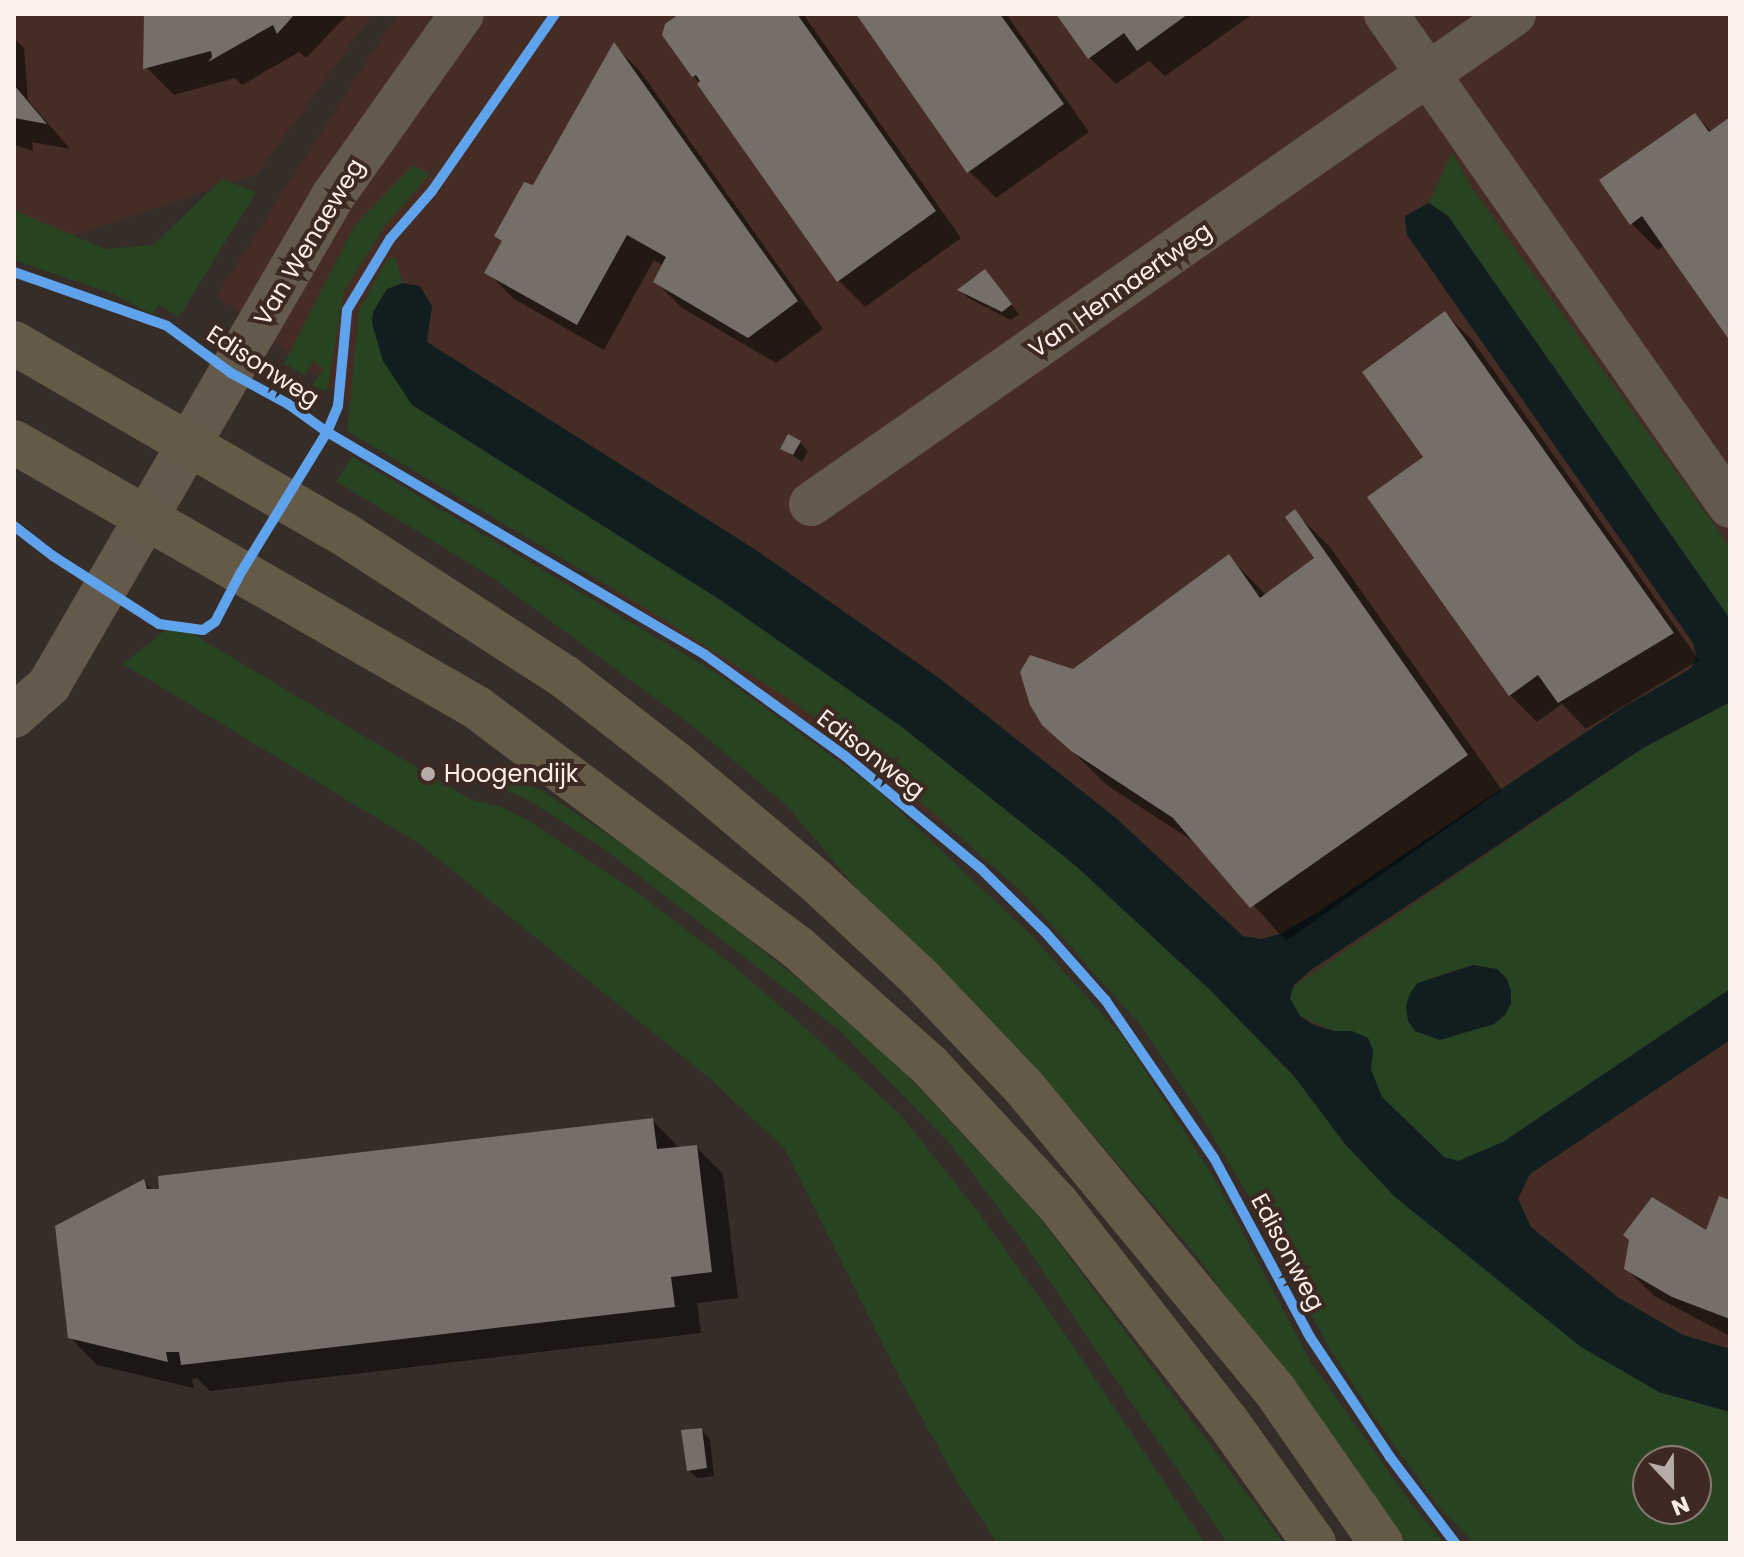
<!DOCTYPE html>
<style>
body{margin:0}
#map{position:relative;width:1744px;height:1557px;overflow:hidden;background:#362c28;font-family:Poppins,sans-serif}
div>[style]{position:absolute}
.built>*{inset:0;background:#452d25}
.green>*{inset:0;background:#274321}
.water>*{inset:0;background:#111e20}
.shadow>*{inset:0;background:#0007}
.building>*{inset:0;background:#766e69}
.street>*{height:44px;margin:-22px;padding:0 22px;transform-origin:22px;border-radius:22px;background:#645a4b}
.secondary>*{height:44px;margin:-22px;padding:0 22px;transform-origin:22px;border-radius:22px;background:#655a47}
.cycleway>*{height:10px;margin:-5px;padding:0 5px;transform-origin:5px;border-radius:5px;background:#60a3ed}
.dots>*{width:22px;height:22px;translate:-50% -50%;box-sizing:border-box;border:4px solid #3c2922;border-radius:50%}
span{translate:-50% -50%;white-space:nowrap;text-align:center;line-height:1.15;-webkit-text-stroke:8px #3c2922;paint-order:stroke}
.street-label{font-size:24px;color:#fdf0eb}
.poi-label{font-size:24px;color:#fdf0eb}
.left{translate:0 -50%;text-align:left}
.frame{position:absolute;inset:0;border:16px solid #fdf0eb;pointer-events:none}
.north{position:absolute;left:1632px;top:1445px;width:80px;height:80px;box-sizing:border-box;background:#3c2922;border:2px solid #897972;border-radius:50%;rotate:158deg;font-size:22px;font-weight:700;line-height:32px;text-align:center;color:#fdf0eb}
.north::after{content:'';display:block;margin:auto;width:28px;height:36px;background:#b7aba7;clip-path:polygon(50% 0,100% 100%,50% 72%,0 100%)}
</style>
<div id="map">
<div class="built">
<div style="clip-path:polygon(14px 14px,372px 14px,257px 174px,28px 250px,14px 241px)"></div>
<div style="clip-path:polygon(evenodd,397px 14px,1730px 14px,1730px 1543px,1552px 1543px,1078px 919px,374px 423px,217px 295px,397px 14px,1648px 1461px,1696px 1461px,1696px 1509px,1648px 1509px,1648px 1461px)"></div>
</div>
<div class="green">
<div style="clip-path:polygon(1452px 152px,1472px 188px,1730px 547px,1730px 619px,1448px 216px,1429px 203px)"></div>
<div style="clip-path:polygon(413px 165px,430px 174px,385px 226px,344px 291px,327px 392px,312px 385px,324px 369px,313px 361px,304px 375px,284px 364px,354px 226px)"></div>
<div style="clip-path:polygon(222px 179px,256px 192px,179px 317px,159px 305px,152px 314px,113px 294px,14px 260px,14px 210px,105px 249px,153px 245px)"></div>
<div style="clip-path:polygon(evenodd,395px 257px,403px 283px,387px 289px,373px 312px,412px 405px,722px 601px,902px 727px,1076px 866px,1209px 989px,1294px 1076px,1345px 1144px,1395px 1197px,1659px 1392px,1730px 1412px,1730px 1543px,1474px 1543px,1438px 1506px,1374px 1417px,1327px 1344px,1261px 1217px,1194px 1105px,1141px 1026px,1024px 894px,913px 795px,794px 702px,639px 604px,347px 431px,359px 310px,386px 261px,395px 257px,1648px 1461px,1696px 1461px,1696px 1509px,1648px 1509px,1648px 1461px)"></div>
<div style="clip-path:polygon(353px 457px,721px 676px,873px 786px,1031px 935px,1123px 1037px,1215px 1179px,1310px 1361px,1413px 1506px,1444px 1543px,1401px 1543px,1196px 1255px,1076px 1115px,912px 954px,787px 806px,695px 728px,494px 579px,336px 481px)"></div>
<div style="clip-path:polygon(174px 623px,470px 799px,504px 808px,527px 820px,638px 893px,729px 962px,809px 1031px,899px 1113px,979px 1213px,1068px 1338px,1205px 1543px,997px 1543px,961px 1488px,901px 1381px,784px 1148px,709px 1078px,421px 845px,123px 664px)"></div>
<div style="clip-path:polygon(evenodd,1730px 702px,1730px 989px,1503px 1142px,1472px 1158px,1458px 1161px,1444px 1157px,1382px 1097px,1371px 1070px,1373px 1050px,1352px 1031px,1334px 1031px,1300px 1016px,1290px 998px,1294px 986px,1643px 748px,1730px 702px,1473px 965px,1497px 969px,1507px 979px,1410px 993px,1430px 978px,1473px 965px)"></div>
<div style="clip-path:polygon(501px 777px,541px 790px,664px 872px,802px 982px,903px 1071px,1037px 1214px,1284px 1543px,1227px 1543px,1016px 1232px,952px 1146px,840px 1031px,604px 849px,528px 800px,497px 786px)"></div>
</div>
<div class="water">
<div style="clip-path:polygon(1429px 203px,1448px 216px,1730px 619px,1730px 702px,1643px 748px,1311px 970px,1294px 985px,1290px 998px,1300px 1016px,1314px 1025px,1334px 1031px,1352px 1031px,1368px 1038px,1373px 1050px,1371px 1070px,1382px 1097px,1444px 1157px,1458px 1161px,1503px 1142px,1730px 989px,1730px 1040px,1530px 1174px,1518px 1199px,1531px 1227px,1616px 1296px,1683px 1335px,1730px 1349px,1730px 1412px,1659px 1392px,1581px 1347px,1395px 1197px,1345px 1144px,1294px 1076px,1209px 989px,1076px 866px,902px 727px,722px 601px,412px 405px,383px 361px,372px 323px,373px 312px,387px 289px,403px 283px,420px 286px,432px 306px,427px 342px,756px 550px,939px 678px,1116px 818px,1243px 936px,1260px 939px,1280px 934px,1318px 912px,1622px 708px,1690px 669px,1697px 658px,1693px 643px,1407px 235px,1405px 216px)"></div>
<div style="clip-path:polygon(1473px 965px,1497px 969px,1507px 979px,1511px 991px,1511px 1004px,1504px 1016px,1494px 1024px,1440px 1040px,1415px 1031px,1408px 1021px,1406px 1006px,1410px 993px,1418px 983px)"></div>
</div>
<div class="shadow">
<div style="clip-path:polygon(146px 14px,348px 14px,306px 58px,299px 52px,242px 85px,235px 78px,174px 95px,147px 68px)"></div>
<div style="clip-path:polygon(683px 14px,803px 14px,961px 238px,865px 307px,838px 280px,694px 76px)"></div>
<div style="clip-path:polygon(858px 14px,1006px 14px,1089px 132px,996px 198px,969px 171px)"></div>
<div style="clip-path:polygon(1059px 14px,1253px 14px,1165px 76px,1149px 61px,1116px 84px,1090px 58px)"></div>
<div style="clip-path:polygon(14px 38px,24px 48px,28px 100px,70px 149px,32px 142px,33px 151px,14px 145px)"></div>
<div style="clip-path:polygon(614px 45px,640px 71px,823px 329px,776px 363px,682px 308px,655px 281px,664px 266px,654px 260px,604px 350px,514px 299px,487px 272px,504px 243px,496px 236px,534px 188px)"></div>
<div style="clip-path:polygon(1695px 115px,1712px 132px,1730px 120px,1730px 337px,1665px 245px,1658px 250px,1631px 223px)"></div>
<div style="clip-path:polygon(985px 271px,1019px 314px,1011px 320px,968px 298px,960px 290px)"></div>
<div style="clip-path:polygon(1445px 313px,1472px 340px,1699px 660px,1586px 729px,1562px 704px,1537px 722px,1510px 695px,1425px 458px)"></div>
<div style="clip-path:polygon(800px 442px,808px 451px,802px 462px,783px 449px)"></div>
<div style="clip-path:polygon(1295px 512px,1330px 547px,1502px 790px,1286px 941px,1199px 845px,1108px 786px,1043px 723px,1073px 671px,1229px 557px,1266px 595px,1317px 559px)"></div>
<div style="clip-path:polygon(652px 1120px,680px 1149px,696px 1147px,723px 1174px,738px 1298px,697px 1303px,701px 1333px,210px 1391px,197px 1378px,192px 1379px,194px 1388px,97px 1365px,70px 1337px,144px 1182px,153px 1191px)"></div>
<div style="clip-path:polygon(1730px 1201px,1730px 1336px,1654px 1296px,1626px 1268px,1707px 1232px)"></div>
<div style="clip-path:polygon(701px 1430px,710px 1439px,714px 1476px,697px 1478px,688px 1470px)"></div>
</div>
<div class="building">
<div style="clip-path:polygon(144px 14px,295px 14px,277px 34px,273px 25px,208px 62px,212px 57px,211px 51px,143px 69px)"></div>
<div style="clip-path:polygon(679px 14px,797px 14px,936px 211px,837px 282px,697px 84px,700px 81px,696px 75px,692px 77px,662px 35px,665px 24px)"></div>
<div style="clip-path:polygon(856px 14px,1000px 14px,1064px 104px,967px 173px)"></div>
<div style="clip-path:polygon(1056px 14px,1188px 14px,1137px 51px,1124px 33px,1088px 59px)"></div>
<div style="clip-path:polygon(614px 42px,798px 301px,748px 338px,653px 282px,666px 257px,627px 235px,577px 325px,484px 273px,502px 241px,494px 236px,524px 182px,533px 185px)"></div>
<div style="clip-path:polygon(14px 85px,47px 124px,14px 118px)"></div>
<div style="clip-path:polygon(1695px 113px,1709px 132px,1730px 117px,1730px 341px,1642px 216px,1630px 225px,1599px 180px)"></div>
<div style="clip-path:polygon(985px 269px,1012px 304px,1002px 312px,957px 290px)"></div>
<div style="clip-path:polygon(1445px 311px,1674px 633px,1558px 703px,1538px 675px,1509px 696px,1367px 497px,1423px 457px,1362px 372px)"></div>
<div style="clip-path:polygon(788px 434px,801px 441px,793px 455px,780px 449px)"></div>
<div style="clip-path:polygon(1295px 509px,1468px 755px,1250px 908px,1173px 818px,1071px 751px,1042px 725px,1030px 705px,1020px 672px,1030px 655px,1073px 669px,1229px 554px,1260px 598px,1314px 558px,1285px 517px)"></div>
<div style="clip-path:polygon(653px 1118px,657px 1149px,697px 1145px,712px 1272px,671px 1277px,675px 1307px,181px 1365px,179px 1352px,166px 1352px,168px 1362px,68px 1338px,55px 1226px,144px 1179px,147px 1189px,159px 1189px,158px 1176px)"></div>
<div style="clip-path:polygon(1719px 1196px,1730px 1200px,1730px 1319px,1672px 1297px,1624px 1269px,1629px 1240px,1623px 1235px,1652px 1197px,1706px 1230px)"></div>
<div style="clip-path:polygon(702px 1428px,707px 1468px,687px 1471px,681px 1430px)"></div>
</div>
<div class="street">
<div style="left:1386px;top:14px;width:600px;rotate:55.04deg"></div>
<div style="left:811px;top:504px;width:857px;rotate:-34.88deg"></div>
<div style="left:14px;top:716px;width:47px;rotate:-41.5deg"></div>
<div style="left:49px;top:685px;width:565px;rotate:-59.85deg"></div>
<div style="left:333px;top:196px;width:223px;rotate:-54.7deg"></div>
</div>
<div class="secondary">
<div style="left:14px;top:343px;width:381px;rotate:30.1deg"></div>
<div style="left:344px;top:534px;width:263px;rotate:32.9deg"></div>
<div style="left:565px;top:677px;width:143px;rotate:37.9deg"></div>
<div style="left:678px;top:765px;width:179px;rotate:40deg"></div>
<div style="left:815px;top:880px;width:144px;rotate:43deg"></div>
<div style="left:920px;top:978px;width:149px;rotate:46.4deg"></div>
<div style="left:1023px;top:1086px;width:397px;rotate:50.4deg"></div>
<div style="left:1276px;top:1392px;width:184px;rotate:55.2deg"></div>
<div style="left:14px;top:442px;width:533px;rotate:29.84deg"></div>
<div style="left:476px;top:707px;width:401px;rotate:36.8deg"></div>
<div style="left:797px;top:947px;width:177px;rotate:41.8deg"></div>
<div style="left:929px;top:1065px;width:188px;rotate:47.2deg"></div>
<div style="left:1057px;top:1203px;width:276px;rotate:52.1deg"></div>
<div style="left:1227px;top:1421px;width:150px;rotate:54.5deg"></div>
</div>
<div class="cycleway">
<div style="left:14px;top:272px;width:162px;rotate:19.4deg"></div>
<div style="left:167px;top:326px;width:79px;rotate:36.3deg"></div>
<div style="left:231px;top:373px;width:65px;rotate:28.5deg"></div>
<div style="left:288px;top:404px;width:48px;rotate:35.7deg"></div>
<div style="left:327px;top:432px;width:438px;rotate:30.5deg"></div>
<div style="left:704px;top:654px;width:174px;rotate:35.9deg"></div>
<div style="left:845px;top:756px;width:175px;rotate:39.7deg"></div>
<div style="left:980px;top:868px;width:91px;rotate:44.6deg"></div>
<div style="left:1045px;top:932px;width:92px;rotate:48.5deg"></div>
<div style="left:1106px;top:1001px;width:191px;rotate:55.5deg"></div>
<div style="left:1214px;top:1158px;width:203px;rotate:61.8deg"></div>
<div style="left:1310px;top:1337px;width:144px;rotate:56.3deg"></div>
<div style="left:1390px;top:1457px;width:108px;rotate:52.9deg"></div>
<div style="left:14px;top:526px;width:49px;rotate:37.6deg"></div>
<div style="left:53px;top:556px;width:126px;rotate:32.7deg"></div>
<div style="left:159px;top:624px;width:44px;rotate:7.8deg"></div>
<div style="left:203px;top:630px;width:14px;rotate:-34deg"></div>
<div style="left:215px;top:622px;width:54px;rotate:-62.5deg"></div>
<div style="left:240px;top:574px;width:167px;rotate:-58.5deg"></div>
<div style="left:327px;top:432px;width:28px;rotate:-67deg"></div>
<div style="left:338px;top:406px;width:96px;rotate:-84.6deg"></div>
<div style="left:347px;top:310px;width:83px;rotate:-58.8deg"></div>
<div style="left:390px;top:239px;width:64px;rotate:-48.8deg"></div>
<div style="left:432px;top:191px;width:216px;rotate:-55.2deg"></div>
</div>
<div class="dots">
<div style="left:428px;top:774px;background:#b7aba7"></div>
</div>
<div class="street-label">
<span style="left:309px;top:242px;rotate:-59deg">Van Wenaeweg</span>
<span style="left:1120px;top:290px;rotate:-35deg">Van Hennaertweg</span>
<span style="left:263px;top:366px;rotate:33deg">Edisonweg</span>
<span style="left:871px;top:754px;rotate:38deg">Edisonweg</span>
<span style="left:1288px;top:1252px;rotate:62deg">Edisonweg</span>
</div>
<div class="poi-label">
<span class="left" style="left:444px;top:774px">Hoogendijk</span>
</div>
<div class="frame"></div>
<div class="north">N</div>
</div>
